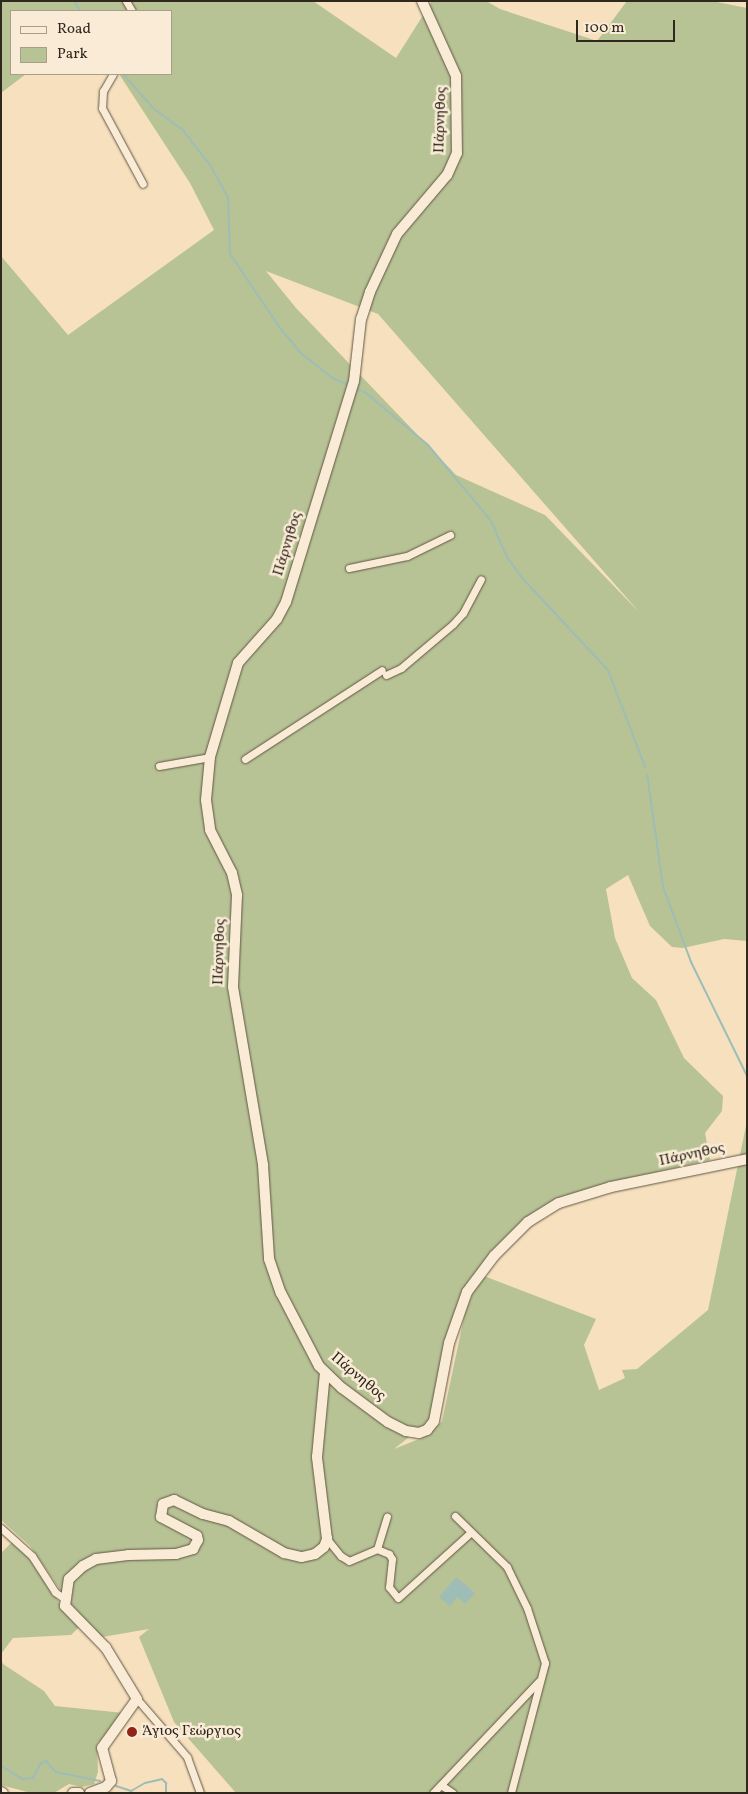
<!DOCTYPE html>
<meta charset="utf-8">
<style>
body{margin:0}
#map{position:relative;width:748px;height:1794px;overflow:hidden;background:#f6e0be;font-family:Vollkorn,serif}
div>[style]{position:absolute}
.green>*{inset:0;background:#b7c395}
.water>*{inset:0;background:#9dbdb6}
.stream>*{height:2px;margin:-1px;padding:0 1px;transform-origin:1px;border-radius:1px;background:#9dbdb6}
.roads{filter:drop-shadow(0 0 1px #625545) drop-shadow(0 0 1px #625545)}
.street>*{height:7px;margin:-3.5px;padding:0 3.5px;transform-origin:3.5px;border-radius:3.5px;background:#f9ebd5}
.secondary>*{height:10px;margin:-5px;padding:0 5px;transform-origin:5px;border-radius:5px;background:#f9ebd5}
.dots>*{width:14px;height:14px;translate:-50% -50%;box-sizing:border-box;border:2px solid #f9ebd5;border-radius:50%}
span{translate:-50% -50%;white-space:nowrap;text-align:center;line-height:1.15;-webkit-text-stroke:5px #f9ebd5;paint-order:stroke}
.street-label{font-size:15px;color:#30271d}
.poi-label{font-size:15px;color:#30271d}
.left{translate:0 -50%;text-align:left}
.frame{position:absolute;inset:0;border:2px solid #30271d;pointer-events:none}
.legend{position:absolute;left:10px;top:10px;width:162px;height:65px;box-sizing:border-box;background:#f9ebd5;border:1px solid #a99d8b;margin:0;padding:6px 9px;list-style:none;font-size:15px;color:#30271d}
.legend li{display:flex;align-items:center;gap:10px;height:25px}
.legend b{width:25px;border:1px solid #a99d8b}
.scale{position:absolute;left:576px;top:20px;width:99px;height:22px;box-sizing:border-box;border:2px solid #30271d;border-top:0;padding-left:6px;font-size:15px;line-height:18px;white-space:nowrap;color:#30271d;-webkit-text-stroke:4px #f9ebd5;paint-order:stroke}
</style>
<div id="map">
<div class="green">
<div style="clip-path:polygon(evenodd,1px 1px,313px 1px,396px 58px,432px 1px,486px 1px,500px 9px,597px 41px,627px 1px,712px 1px,747px 8px,747px 941px,724px 939px,683px 948px,672px 947px,650px 926px,628px 875px,606px 889px,615px 938px,632px 978px,656px 1000px,684px 1058px,723px 1096px,722px 1111px,705px 1133px,710px 1160px,622px 1180px,524px 1223px,457px 1309px,433px 1418px,394px 1449px,429px 1435px,442px 1421px,465px 1313px,474px 1290px,484px 1276px,596px 1319px,584px 1345px,599px 1390px,625px 1378px,622px 1370px,637px 1369px,708px 1310px,747px 1121px,747px 1793px,236px 1793px,174px 1722px,139px 1637px,149px 1629px,102px 1637px,70px 1604px,30px 1546px,1px 1520px,1px 256px,68px 335px,214px 230px,190px 183px,119px 74px,171px 74px,171px 11px,11px 11px,11px 74px,26px 74px,1px 93px,1px 1px,266px 271px,378px 314px,640px 613px,545px 515px,456px 475px,296px 308px,266px 271px)"></div>
<div style="clip-path:polygon(13px 1541px,31px 1557px,60px 1604px,81px 1625px,71px 1635px,13px 1638px,1px 1654px,1px 1553px)"></div>
<div style="clip-path:polygon(1px 1659px,3px 1664px,44px 1691px,55px 1706px,124px 1713px,97px 1744px,98px 1772px,94px 1784px,82px 1787px,69px 1784px,54px 1793px,31px 1793px,1px 1785px)"></div>
</div>
<div class="water">
<div style="clip-path:polygon(456px 1577px,475px 1593px,465px 1604px,457px 1597px,450px 1606px,439px 1597px)"></div>
</div>
<div class="stream">
<div style="left:74px;top:1px;width:12px;rotate:59deg"></div>
<div style="left:123px;top:74px;width:47px;rotate:48.5deg"></div>
<div style="left:154px;top:109px;width:34px;rotate:36deg"></div>
<div style="left:182px;top:129px;width:46px;rotate:52.1deg"></div>
<div style="left:210px;top:165px;width:37px;rotate:61deg"></div>
<div style="left:228px;top:197px;width:57px;rotate:88deg"></div>
<div style="left:230px;top:254px;width:89px;rotate:56deg"></div>
<div style="left:280px;top:328px;width:35px;rotate:50deg"></div>
<div style="left:303px;top:355px;width:37px;rotate:38deg"></div>
<div style="left:332px;top:378px;width:17px;rotate:24deg"></div>
<div style="left:355px;top:388px;width:12px;rotate:24deg"></div>
<div style="left:366px;top:393px;width:81px;rotate:40deg"></div>
<div style="left:428px;top:445px;width:99px;rotate:50.3deg"></div>
<div style="left:491px;top:521px;width:39px;rotate:66deg"></div>
<div style="left:507px;top:557px;width:27px;rotate:54deg"></div>
<div style="left:523px;top:579px;width:125px;rotate:47deg"></div>
<div style="left:608px;top:670px;width:104px;rotate:69.1deg"></div>
<div style="left:647px;top:774px;width:114px;rotate:81.9deg"></div>
<div style="left:663px;top:887px;width:80px;rotate:69.5deg"></div>
<div style="left:691px;top:962px;width:127px;rotate:63.8deg"></div>
<div style="left:1px;top:1766px;width:26px;rotate:31deg"></div>
<div style="left:23px;top:1779px;width:10px;rotate:-6deg"></div>
<div style="left:33px;top:1778px;width:16px;rotate:-63deg"></div>
<div style="left:40px;top:1764px;width:7px;rotate:-27deg"></div>
<div style="left:46px;top:1761px;width:15px;rotate:48deg"></div>
<div style="left:56px;top:1772px;width:45px;rotate:11.6deg"></div>
<div style="left:116px;top:1786px;width:16px;rotate:18deg"></div>
<div style="left:131px;top:1791px;width:16px;rotate:-30deg"></div>
<div style="left:145px;top:1783px;width:17px;rotate:-13deg"></div>
<div style="left:162px;top:1779px;width:6px;rotate:45deg"></div>
<div style="left:166px;top:1783px;width:10px;rotate:90deg"></div>
</div>
<div class="roads">
<div class="street">
<div style="left:126px;top:1px;width:12px;rotate:59deg"></div>
<div style="left:113px;top:74px;width:20px;rotate:120deg"></div>
<div style="left:103px;top:91px;width:17px;rotate:93deg"></div>
<div style="left:102px;top:108px;width:86px;rotate:61.7deg"></div>
<div style="left:349px;top:568px;width:59px;rotate:-11.7deg"></div>
<div style="left:407px;top:556px;width:48px;rotate:-26deg"></div>
<div style="left:386px;top:675px;width:17px;rotate:-25deg"></div>
<div style="left:401px;top:668px;width:68px;rotate:-40.2deg"></div>
<div style="left:453px;top:624px;width:15px;rotate:-48deg"></div>
<div style="left:463px;top:613px;width:38px;rotate:-62deg"></div>
<div style="left:245px;top:759px;width:163px;rotate:-33deg"></div>
<div style="left:159px;top:766px;width:52px;rotate:-10deg"></div>
<div style="left:455px;top:1516px;width:73px;rotate:44.4deg"></div>
<div style="left:507px;top:1567px;width:46px;rotate:64deg"></div>
<div style="left:527px;top:1608px;width:58px;rotate:71.9deg"></div>
<div style="left:545px;top:1663px;width:134px;rotate:104.7deg"></div>
<div style="left:1px;top:1528px;width:42px;rotate:42.1deg"></div>
<div style="left:32px;top:1556px;width:43px;rotate:57.4deg"></div>
<div style="left:55px;top:1592px;width:12px;rotate:35deg"></div>
<div style="left:327px;top:1539px;width:22px;rotate:51deg"></div>
<div style="left:341px;top:1556px;width:9px;rotate:32deg"></div>
<div style="left:349px;top:1561px;width:30px;rotate:-23deg"></div>
<div style="left:377px;top:1549px;width:13px;rotate:23deg"></div>
<div style="left:389px;top:1554px;width:6px;rotate:59deg"></div>
<div style="left:392px;top:1559px;width:28px;rotate:96deg"></div>
<div style="left:389px;top:1587px;width:14px;rotate:51deg"></div>
<div style="left:398px;top:1598px;width:98px;rotate:-42.1deg"></div>
<div style="left:377px;top:1549px;width:34px;rotate:-73deg"></div>
<div style="left:137px;top:1699px;width:77px;rotate:49.2deg"></div>
<div style="left:187px;top:1757px;width:38px;rotate:70deg"></div>
<div style="left:441px;top:1785px;width:14px;rotate:34deg"></div>
<div style="left:433px;top:1793px;width:154px;rotate:-46.6deg"></div>
</div>
<div class="secondary">
<div style="left:422px;top:1px;width:82px;rotate:65.6deg"></div>
<div style="left:456px;top:76px;width:77px;rotate:89.3deg"></div>
<div style="left:457px;top:153px;width:24px;rotate:114deg"></div>
<div style="left:447px;top:175px;width:77px;rotate:130.3deg"></div>
<div style="left:397px;top:234px;width:64px;rotate:115deg"></div>
<div style="left:370px;top:292px;width:28px;rotate:108deg"></div>
<div style="left:361px;top:319px;width:62px;rotate:96.4deg"></div>
<div style="left:354px;top:381px;width:231px;rotate:107.1deg"></div>
<div style="left:286px;top:602px;width:19px;rotate:118deg"></div>
<div style="left:277px;top:619px;width:59px;rotate:131.6deg"></div>
<div style="left:238px;top:663px;width:98px;rotate:106.6deg"></div>
<div style="left:210px;top:757px;width:43px;rotate:95.3deg"></div>
<div style="left:206px;top:800px;width:30px;rotate:82deg"></div>
<div style="left:210px;top:830px;width:48px;rotate:62.9deg"></div>
<div style="left:232px;top:873px;width:23px;rotate:77deg"></div>
<div style="left:237px;top:895px;width:92px;rotate:92.5deg"></div>
<div style="left:233px;top:987px;width:181px;rotate:80.4deg"></div>
<div style="left:263px;top:1165px;width:94px;rotate:86.3deg"></div>
<div style="left:269px;top:1259px;width:36px;rotate:71deg"></div>
<div style="left:281px;top:1293px;width:82px;rotate:62.5deg"></div>
<div style="left:319px;top:1366px;width:32px;rotate:44deg"></div>
<div style="left:342px;top:1388px;width:57px;rotate:36.5deg"></div>
<div style="left:388px;top:1422px;width:20px;rotate:27deg"></div>
<div style="left:406px;top:1431px;width:13px;rotate:9deg"></div>
<div style="left:419px;top:1433px;width:9px;rotate:-21deg"></div>
<div style="left:427px;top:1430px;width:11px;rotate:-52deg"></div>
<div style="left:434px;top:1421px;width:79px;rotate:-79.1deg"></div>
<div style="left:449px;top:1343px;width:54px;rotate:-70.6deg"></div>
<div style="left:467px;top:1292px;width:45px;rotate:-53.1deg"></div>
<div style="left:494px;top:1256px;width:48px;rotate:-45deg"></div>
<div style="left:528px;top:1222px;width:36px;rotate:-32deg"></div>
<div style="left:559px;top:1203px;width:54px;rotate:-17.1deg"></div>
<div style="left:611px;top:1187px;width:139px;rotate:-11.6deg"></div>
<div style="left:1px;top:1792px;width:2px;rotate:27deg"></div>
<div style="left:73px;top:1793px;width:6px"></div>
<div style="left:90px;top:1793px;width:17px;rotate:-21deg"></div>
<div style="left:106px;top:1787px;width:8px;rotate:-50deg"></div>
<div style="left:111px;top:1781px;width:34px;rotate:-105deg"></div>
<div style="left:102px;top:1748px;width:60px;rotate:-54.5deg"></div>
<div style="left:137px;top:1699px;width:60px;rotate:-121.3deg"></div>
<div style="left:106px;top:1648px;width:59px;rotate:-134.3deg"></div>
<div style="left:65px;top:1606px;width:27px;rotate:-82deg"></div>
<div style="left:69px;top:1579px;width:19px;rotate:-43deg"></div>
<div style="left:83px;top:1566px;width:15px;rotate:-28deg"></div>
<div style="left:96px;top:1559px;width:32px;rotate:-7deg"></div>
<div style="left:128px;top:1555px;width:48px;rotate:-1.2deg"></div>
<div style="left:176px;top:1554px;width:18px;rotate:-16deg"></div>
<div style="left:193px;top:1549px;width:10px;rotate:-61deg"></div>
<div style="left:198px;top:1540px;width:4px;rotate:-104deg"></div>
<div style="left:197px;top:1536px;width:41px;rotate:-152.2deg"></div>
<div style="left:161px;top:1517px;width:13px;rotate:-81deg"></div>
<div style="left:163px;top:1504px;width:12px;rotate:-20deg"></div>
<div style="left:174px;top:1500px;width:32px;rotate:26deg"></div>
<div style="left:203px;top:1514px;width:27px;rotate:15deg"></div>
<div style="left:229px;top:1521px;width:64px;rotate:30.2deg"></div>
<div style="left:284px;top:1553px;width:18px;rotate:13deg"></div>
<div style="left:302px;top:1557px;width:13px;rotate:-13deg"></div>
<div style="left:315px;top:1554px;width:11px;rotate:-38deg"></div>
<div style="left:324px;top:1547px;width:9px;rotate:-69deg"></div>
<div style="left:327px;top:1539px;width:83px;rotate:-97deg"></div>
<div style="left:317px;top:1457px;width:84px;rotate:-84.6deg"></div>
</div>
</div>
<div class="dots">
<div style="left:132px;top:1732px;background:#8f2418"></div>
</div>
<div class="street-label">
<span style="left:441px;top:120px;rotate:-88deg">Πάρνηθος</span>
<span style="left:288px;top:544px;rotate:-73deg">Πάρνηθος</span>
<span style="left:220px;top:952px;rotate:-88deg">Πάρνηθος</span>
<span style="left:692px;top:1155px;rotate:-12deg">Πάρνηθος</span>
<span style="left:358px;top:1377px;rotate:40deg">Πάρνηθος</span>
</div>
<div class="poi-label">
<span class="left" style="left:142px;top:1732px">Άγιος Γεώργιος</span>
</div>
<div class="frame"></div>
<ul class="legend">
<li><b style="height:6px;background:#f9ebd5"></b>Road</li>
<li><b style="height:14px;background:#b7c395"></b>Park</li>
</ul>
<div class="scale">100 m</div>
</div>
